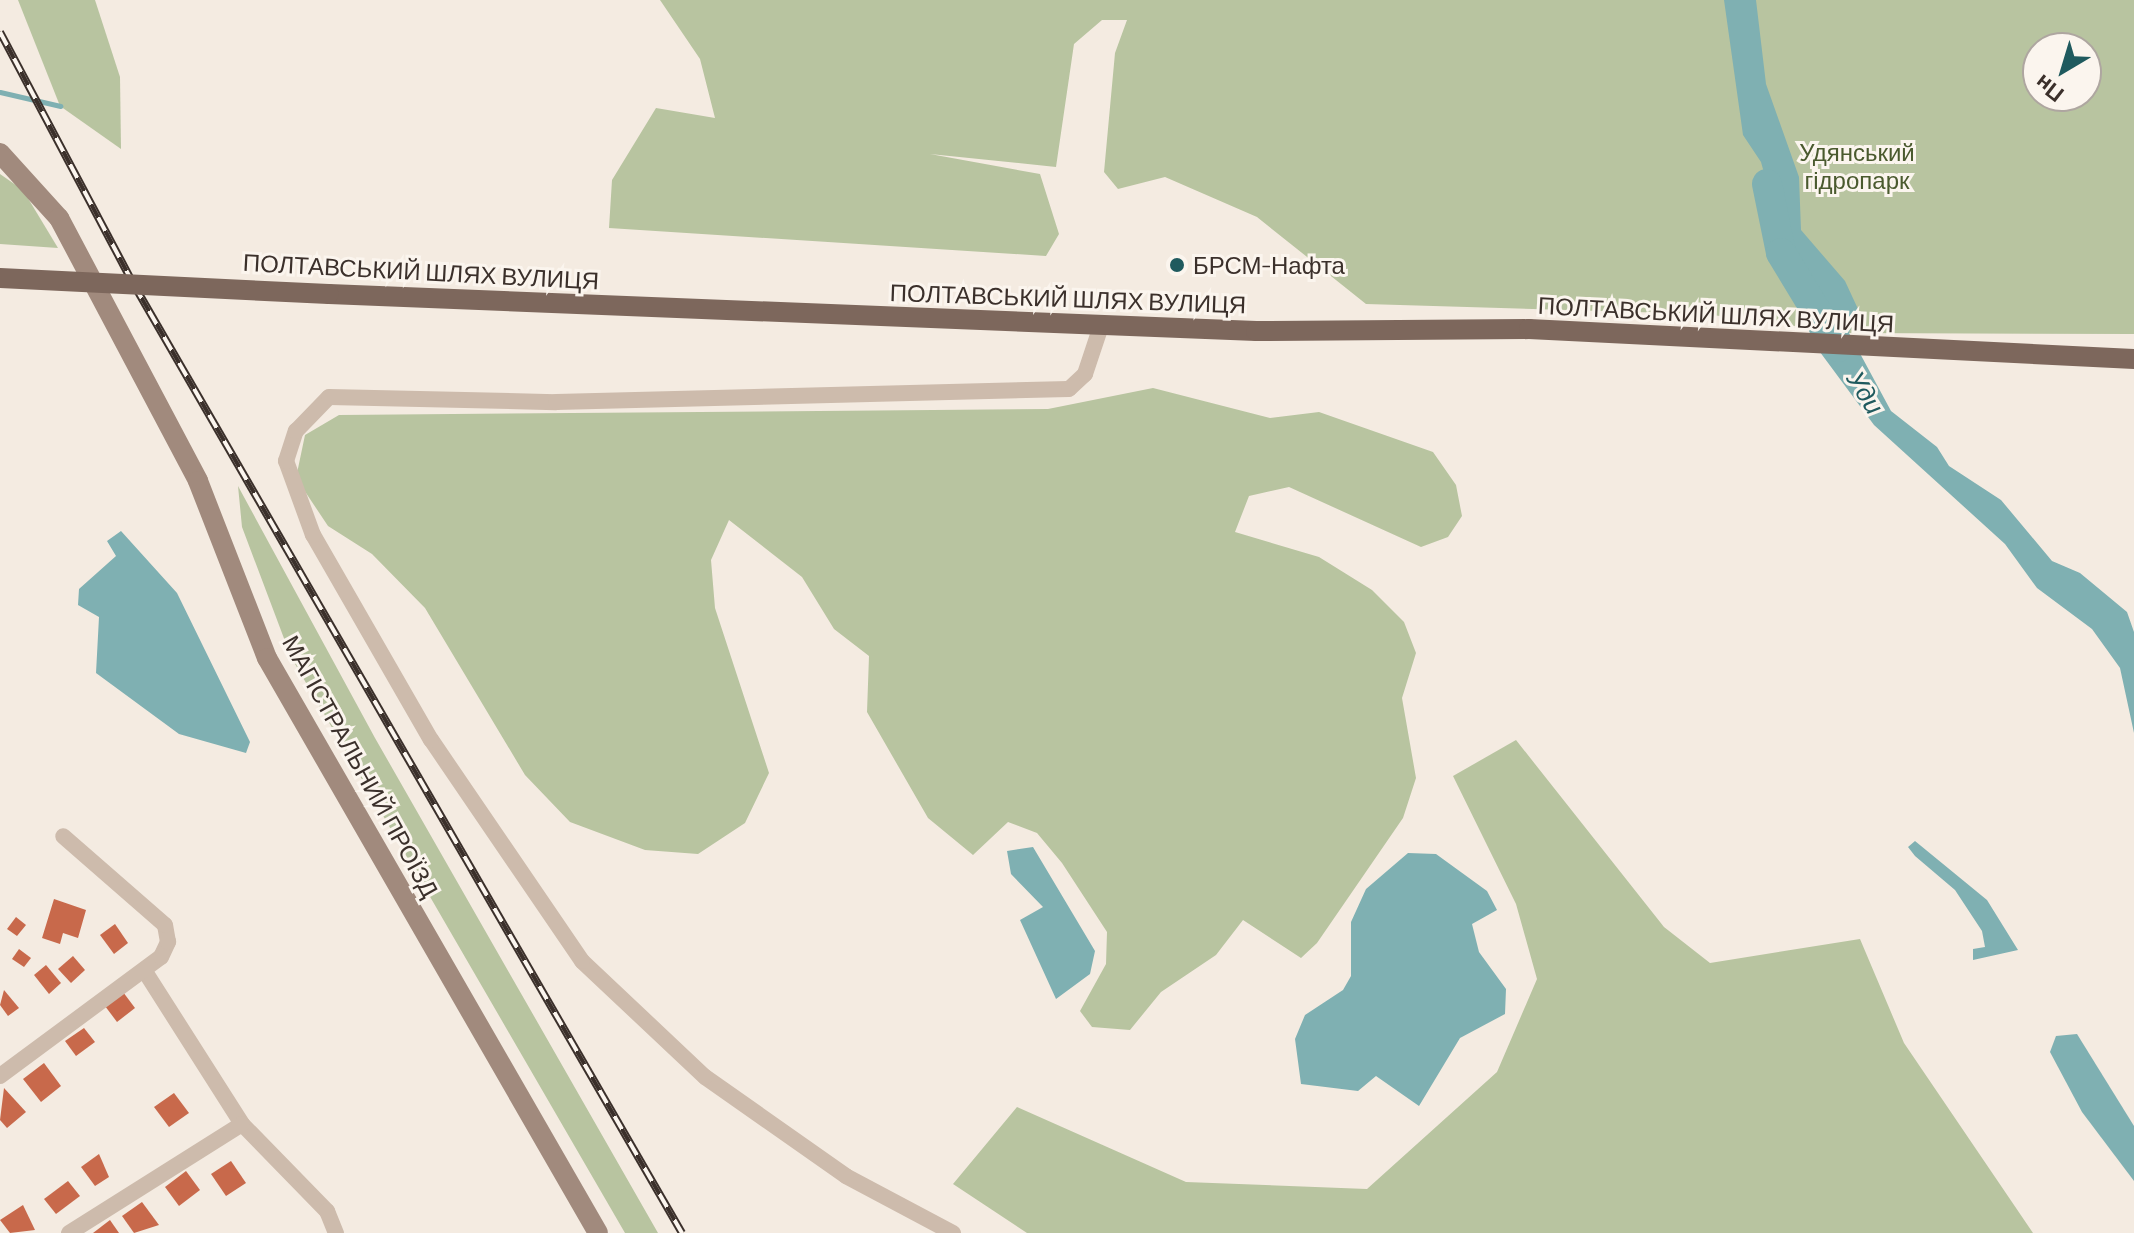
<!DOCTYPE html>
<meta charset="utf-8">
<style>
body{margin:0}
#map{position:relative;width:2134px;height:1233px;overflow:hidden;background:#f4ebe1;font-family:Barlow,sans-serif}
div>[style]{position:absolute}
.green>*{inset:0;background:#b8c4a0}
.water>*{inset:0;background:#7fb0b2}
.stream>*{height:5px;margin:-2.5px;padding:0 2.5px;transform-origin:2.5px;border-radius:2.5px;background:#7fb0b2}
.river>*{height:30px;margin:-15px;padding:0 15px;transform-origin:15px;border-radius:15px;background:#7fb0b2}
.building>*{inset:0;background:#c8694b}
.minor>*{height:16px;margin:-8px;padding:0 8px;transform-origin:8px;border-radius:8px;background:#cdbbac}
.secondary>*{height:20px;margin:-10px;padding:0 10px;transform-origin:10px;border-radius:10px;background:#a18a7d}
.primary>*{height:20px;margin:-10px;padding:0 10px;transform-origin:10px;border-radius:10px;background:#7d675c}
.rail>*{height:8px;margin-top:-4px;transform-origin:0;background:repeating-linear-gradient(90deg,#fbf5ee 0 15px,#3b302b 0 30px);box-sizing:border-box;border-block:2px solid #3b302b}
.primary-bridge>*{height:20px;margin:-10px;padding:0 10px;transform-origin:10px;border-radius:10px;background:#7d675c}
.dots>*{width:22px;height:22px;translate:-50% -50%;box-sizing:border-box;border:4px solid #fbf5ee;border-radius:50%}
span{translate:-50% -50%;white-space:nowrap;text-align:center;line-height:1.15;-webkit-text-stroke:6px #fbf5ee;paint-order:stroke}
.park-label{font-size:24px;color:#4a5a2e}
.poi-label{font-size:24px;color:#3b302b}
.left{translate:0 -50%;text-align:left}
.street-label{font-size:24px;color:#3b302b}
.water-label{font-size:26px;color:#1f5a5e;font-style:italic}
.north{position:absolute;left:2022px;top:32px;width:80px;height:80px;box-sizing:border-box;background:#fbf5ee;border:2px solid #aea6a0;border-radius:50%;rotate:218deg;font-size:22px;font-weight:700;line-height:32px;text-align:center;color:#3b302b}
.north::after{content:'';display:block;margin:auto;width:28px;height:36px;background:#1f5a5e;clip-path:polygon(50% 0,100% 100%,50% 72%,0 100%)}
</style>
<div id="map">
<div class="green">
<div style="clip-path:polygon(18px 0,95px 0,120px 77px,121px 149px,60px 106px)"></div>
<div style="clip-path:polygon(evenodd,660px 0,2134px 0,2134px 334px,1849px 333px,1705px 314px,1366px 304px,1257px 217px,1165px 177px,1118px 189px,1104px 172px,1115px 53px,1127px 20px,1102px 20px,1074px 44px,1056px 167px,930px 154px,1040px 174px,1059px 234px,1046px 256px,609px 228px,612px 180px,656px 108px,715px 118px,700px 59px,660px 0,2038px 48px,2086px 48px,2086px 96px,2038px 96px,2038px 48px)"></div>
<div style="clip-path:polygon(0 174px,23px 190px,58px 248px,0 244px)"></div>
<div style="clip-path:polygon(1153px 388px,1270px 418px,1319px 412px,1433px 452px,1456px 485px,1462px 516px,1448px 537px,1421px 547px,1289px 487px,1249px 496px,1235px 532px,1319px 557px,1372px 590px,1404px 622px,1416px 653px,1402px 698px,1416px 778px,1403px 818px,1317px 943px,1301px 958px,1243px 920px,1216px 955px,1161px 992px,1130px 1030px,1092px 1027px,1080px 1011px,1106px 964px,1107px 932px,1062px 863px,1037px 833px,1008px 822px,973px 855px,928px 818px,867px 712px,869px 656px,834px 629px,802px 577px,729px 520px,711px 560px,715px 608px,769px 773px,745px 823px,698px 854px,645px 850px,570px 822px,525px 775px,425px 608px,372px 554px,328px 526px,296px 478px,305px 435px,339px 415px,1048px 409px)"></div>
<div style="clip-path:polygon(238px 486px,375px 738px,658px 1233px,625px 1233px,291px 657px,242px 527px)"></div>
<div style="clip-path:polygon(1516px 740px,1664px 927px,1710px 963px,1860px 939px,1904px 1043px,2033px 1233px,1027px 1233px,953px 1184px,1017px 1107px,1186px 1182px,1367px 1189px,1497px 1072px,1537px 979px,1516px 904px,1453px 776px)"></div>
</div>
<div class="water">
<div style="clip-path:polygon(1724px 0,1756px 0,1766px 84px,1799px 177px,1801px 230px,1845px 281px,1858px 309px,1849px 333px,1891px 411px,1937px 447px,1949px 466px,2001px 500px,2052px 561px,2080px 573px,2127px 612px,2134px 632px,2134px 733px,2120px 668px,2092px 629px,2037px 588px,2005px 544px,1874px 425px,1817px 348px,1809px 331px,1823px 306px,1793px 277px,1761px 162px,1743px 135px)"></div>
<div style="clip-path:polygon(121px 531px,177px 593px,250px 742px,246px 753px,179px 734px,96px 673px,99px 617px,78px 605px,79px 589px,116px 556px,107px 541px)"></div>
<div style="clip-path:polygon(1915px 841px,1987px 900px,2018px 950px,1973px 960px,1973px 949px,1985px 947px,1982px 931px,1955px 890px,1915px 856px,1908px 847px)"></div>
<div style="clip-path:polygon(1033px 847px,1095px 951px,1090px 974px,1056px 999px,1020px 920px,1043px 907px,1011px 874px,1007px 851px)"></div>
<div style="clip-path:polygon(1408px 853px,1436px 854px,1487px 891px,1497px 910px,1472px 924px,1479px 952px,1506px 989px,1505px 1014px,1460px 1038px,1419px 1106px,1376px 1076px,1358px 1091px,1301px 1084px,1295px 1039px,1305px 1015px,1343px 990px,1351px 976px,1351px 922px,1366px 889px)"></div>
<div style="clip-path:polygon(2077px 1034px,2134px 1126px,2134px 1181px,2082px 1112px,2050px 1052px,2056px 1036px)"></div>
</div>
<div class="stream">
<div style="left:0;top:92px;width:62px;rotate:13.1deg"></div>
</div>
<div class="river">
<div style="left:1767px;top:184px;width:70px;rotate:78.5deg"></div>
<div style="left:1781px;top:253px;width:110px;rotate:58.8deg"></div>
</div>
<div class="building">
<div style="clip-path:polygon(54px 899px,86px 910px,78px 938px,63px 933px,60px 944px,42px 938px)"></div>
<div style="clip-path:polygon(16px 917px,26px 925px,17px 936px,7px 929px)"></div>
<div style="clip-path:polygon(115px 924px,128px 943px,114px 954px,100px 935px)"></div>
<div style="clip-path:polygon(19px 949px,31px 958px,24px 967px,12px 959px)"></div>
<div style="clip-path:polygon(73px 956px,85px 970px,71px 983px,58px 969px)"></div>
<div style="clip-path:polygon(46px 965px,61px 983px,49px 994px,34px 975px)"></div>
<div style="clip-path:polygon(4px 990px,19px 1008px,8px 1016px,0 1005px)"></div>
<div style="clip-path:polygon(123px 992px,135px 1008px,117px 1022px,105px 1006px)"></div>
<div style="clip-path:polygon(84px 1028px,95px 1042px,76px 1056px,65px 1041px)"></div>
<div style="clip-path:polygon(44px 1063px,61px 1086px,41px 1102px,23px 1079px)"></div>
<div style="clip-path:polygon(4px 1088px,26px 1112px,7px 1128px,0 1120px)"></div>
<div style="clip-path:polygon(174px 1093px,189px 1113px,169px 1127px,154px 1107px)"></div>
<div style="clip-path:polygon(99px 1154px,109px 1177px,95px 1186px,81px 1167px)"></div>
<div style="clip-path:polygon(231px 1161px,246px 1183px,226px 1196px,211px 1174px)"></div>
<div style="clip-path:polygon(186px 1171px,200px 1190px,179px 1206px,165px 1187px)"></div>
<div style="clip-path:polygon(68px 1181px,80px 1196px,56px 1214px,44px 1199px)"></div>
<div style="clip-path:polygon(142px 1202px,159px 1225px,134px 1233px,122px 1216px)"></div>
<div style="clip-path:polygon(23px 1205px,35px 1230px,10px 1233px,0 1220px)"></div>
<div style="clip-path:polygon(110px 1220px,119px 1233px,93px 1233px)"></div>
</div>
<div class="minor">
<div style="left:144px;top:970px;width:183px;rotate:57.5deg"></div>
<div style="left:242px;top:1124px;width:122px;rotate:45.7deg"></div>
<div style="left:327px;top:1211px;width:24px;rotate:68deg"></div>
<div style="left:0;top:1076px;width:200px;rotate:-36.5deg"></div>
<div style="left:161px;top:957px;width:17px;rotate:-65deg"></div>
<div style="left:168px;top:942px;width:17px;rotate:-100deg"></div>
<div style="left:165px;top:925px;width:135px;rotate:-138.9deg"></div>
<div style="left:69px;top:1233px;width:204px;rotate:-32.2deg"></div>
<div style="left:953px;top:1233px;width:121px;rotate:-152deg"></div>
<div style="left:846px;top:1176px;width:172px;rotate:-144.9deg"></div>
<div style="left:705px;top:1077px;width:169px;rotate:-136.7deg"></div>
<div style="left:582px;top:961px;width:268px;rotate:-124.3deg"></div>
<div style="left:431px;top:740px;width:237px;rotate:-119.9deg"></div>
<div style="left:313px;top:535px;width:79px;rotate:-110deg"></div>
<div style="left:286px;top:461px;width:32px;rotate:-72deg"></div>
<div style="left:296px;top:431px;width:47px;rotate:-45.9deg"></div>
<div style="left:329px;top:397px;width:227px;rotate:1.3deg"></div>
<div style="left:556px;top:402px;width:513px;rotate:-1.45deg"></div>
<div style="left:1069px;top:389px;width:22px;rotate:-43deg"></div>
<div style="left:1085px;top:374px;width:51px;rotate:-71.6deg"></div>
</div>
<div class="secondary">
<div style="left:0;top:153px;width:88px;rotate:47.8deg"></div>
<div style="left:59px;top:218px;width:297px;rotate:62.1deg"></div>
<div style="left:198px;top:481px;width:190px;rotate:68.7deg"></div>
<div style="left:267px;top:658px;width:663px;rotate:60.07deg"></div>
</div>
<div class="primary">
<div style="left:329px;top:294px;width:928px;rotate:2.29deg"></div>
<div style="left:1256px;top:331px;width:273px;rotate:-0.4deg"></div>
<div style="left:1529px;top:329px;width:606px;rotate:2.84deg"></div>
</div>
<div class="rail">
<div style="left:0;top:32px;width:286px;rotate:62.1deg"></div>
<div style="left:134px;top:285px;width:1095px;rotate:59.97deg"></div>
</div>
<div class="primary-bridge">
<div style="left:0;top:278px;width:329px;rotate:2.8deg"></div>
</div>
<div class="dots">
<div style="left:1177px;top:265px;background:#1f5a5e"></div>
</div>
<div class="park-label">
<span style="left:1857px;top:166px">Удянський<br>гідропарк</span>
</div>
<div class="poi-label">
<span class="left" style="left:1193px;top:265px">БРСМ-Нафта</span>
</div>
<div class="street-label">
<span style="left:421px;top:271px;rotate:3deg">ПОЛТАВСЬКИЙ ШЛЯХ ВУЛИЦЯ</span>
<span style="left:1068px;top:298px;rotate:2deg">ПОЛТАВСЬКИЙ ШЛЯХ ВУЛИЦЯ</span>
<span style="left:1716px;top:314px;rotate:3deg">ПОЛТАВСЬКИЙ ШЛЯХ ВУЛИЦЯ</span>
<span style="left:361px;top:766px;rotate:61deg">МАГІСТРАЛЬНИЙ ПРОЇЗД</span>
</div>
<div class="water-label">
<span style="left:1866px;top:392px;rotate:58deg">Уди</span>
</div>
<div class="north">Пн</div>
</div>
